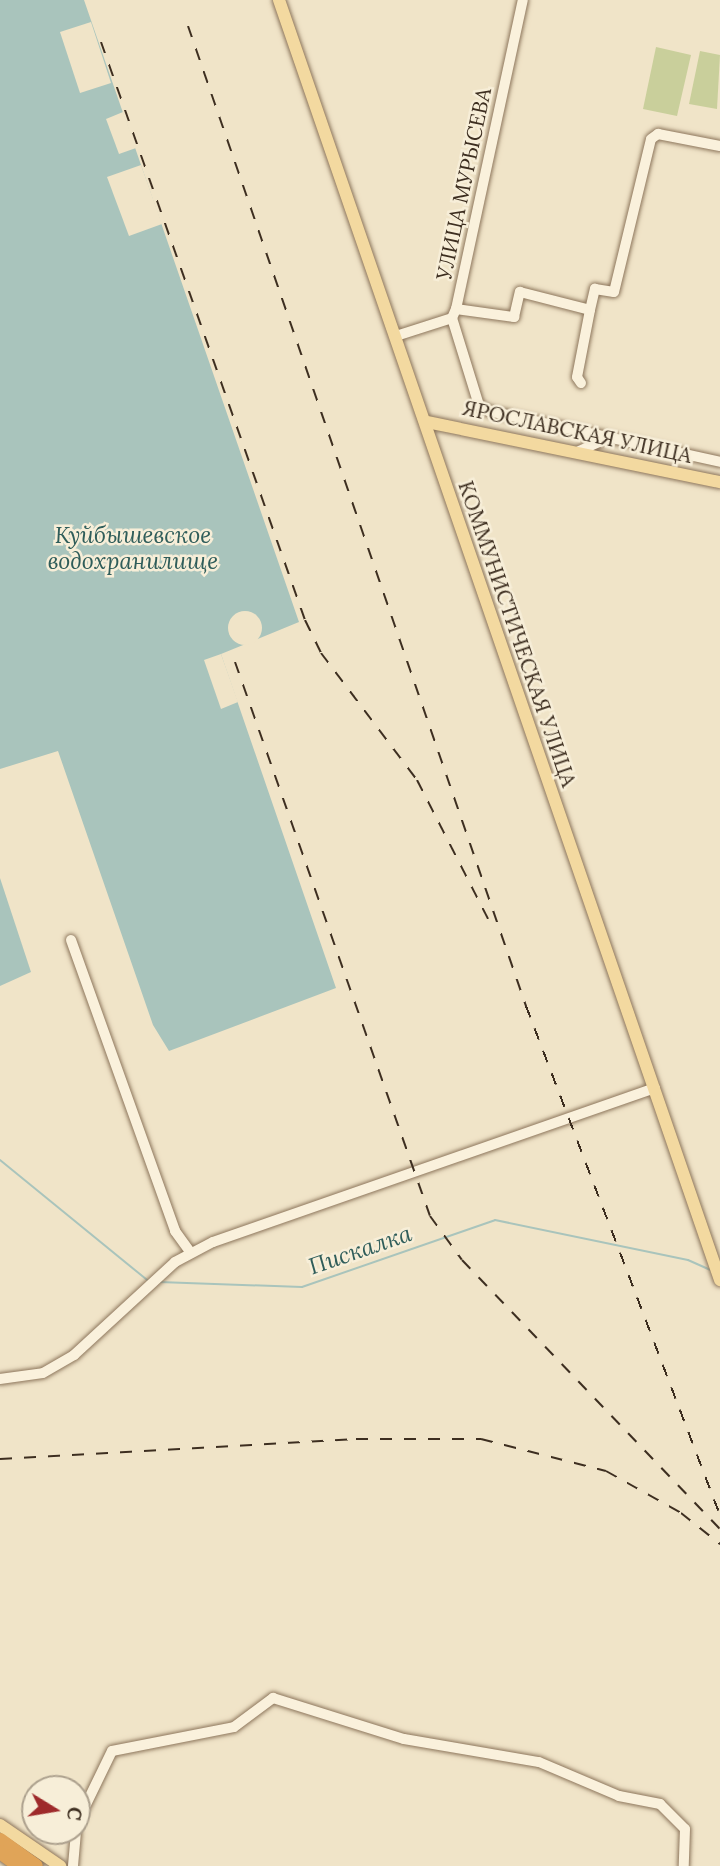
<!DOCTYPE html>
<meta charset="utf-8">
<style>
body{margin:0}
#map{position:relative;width:720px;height:1866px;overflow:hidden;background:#f0e4c8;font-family:Lora,serif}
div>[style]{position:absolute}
.green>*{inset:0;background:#c9cf9b}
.water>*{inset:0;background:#a9c4bc}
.pier>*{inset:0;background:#f0e4c8}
.round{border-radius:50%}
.stream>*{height:2px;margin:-1px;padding:0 1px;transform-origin:1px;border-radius:1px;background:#a9c4bc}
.roads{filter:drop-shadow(0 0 2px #8d765c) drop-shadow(0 0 2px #8d765c)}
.minor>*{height:10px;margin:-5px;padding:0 5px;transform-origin:5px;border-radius:5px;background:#faf1dc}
.major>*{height:12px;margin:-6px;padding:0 6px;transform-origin:6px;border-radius:6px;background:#f3d9a0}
.highway>*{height:14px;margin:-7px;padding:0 7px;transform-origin:7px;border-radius:7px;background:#e0a458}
.rail>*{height:2px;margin-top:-1px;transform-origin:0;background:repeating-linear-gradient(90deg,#3d2e20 0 12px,transparent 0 24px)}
span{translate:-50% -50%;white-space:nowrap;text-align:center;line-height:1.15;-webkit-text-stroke:5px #f7eed8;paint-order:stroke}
.street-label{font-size:21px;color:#3d2e20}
.water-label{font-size:23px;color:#2f5d5a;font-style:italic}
.north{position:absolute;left:21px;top:1775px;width:70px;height:70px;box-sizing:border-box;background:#f7eed8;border:2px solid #ada18e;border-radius:50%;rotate:101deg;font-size:19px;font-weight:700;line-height:28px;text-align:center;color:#3d2e20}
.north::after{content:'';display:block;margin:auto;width:24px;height:32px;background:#9e2a2b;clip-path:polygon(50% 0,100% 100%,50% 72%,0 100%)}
</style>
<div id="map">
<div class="green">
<div style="clip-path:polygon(656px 47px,691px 55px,677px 116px,643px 109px)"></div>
<div style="clip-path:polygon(700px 51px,720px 55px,717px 109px,689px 104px)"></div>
</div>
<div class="water">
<div style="clip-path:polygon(0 0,84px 0,299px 622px,221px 654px,336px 988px,169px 1051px,153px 1025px,58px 751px,0 769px)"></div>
<div style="clip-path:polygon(0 878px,31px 972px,0 986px)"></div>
</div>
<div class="pier">
<div style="clip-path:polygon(91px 22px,111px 83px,80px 93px,60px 32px)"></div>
<div style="clip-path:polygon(123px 112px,136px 148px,119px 154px,106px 119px)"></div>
<div style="clip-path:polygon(141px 165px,162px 224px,129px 236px,107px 177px)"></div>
<div class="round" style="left:228px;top:611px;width:34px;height:34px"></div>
<div style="clip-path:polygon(221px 654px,238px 702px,221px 709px,204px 660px)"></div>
</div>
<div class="stream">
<div style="left:0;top:1160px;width:190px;rotate:39.2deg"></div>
<div style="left:159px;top:1282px;width:143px;rotate:2deg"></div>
<div style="left:302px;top:1287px;width:204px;rotate:-19.1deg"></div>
<div style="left:495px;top:1220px;width:197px;rotate:11.7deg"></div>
<div style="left:688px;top:1260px;width:24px;rotate:24deg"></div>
</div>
<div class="roads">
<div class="minor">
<div style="left:456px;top:309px;width:59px;rotate:7.9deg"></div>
<div style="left:514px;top:317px;width:26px;rotate:-77deg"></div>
<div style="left:520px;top:292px;width:72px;rotate:14.4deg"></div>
<div style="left:590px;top:310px;width:22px;rotate:-77deg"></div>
<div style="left:595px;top:289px;width:19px;rotate:9deg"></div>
<div style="left:614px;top:292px;width:157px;rotate:-76.4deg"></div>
<div style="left:651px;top:139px;width:9px;rotate:-36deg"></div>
<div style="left:658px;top:134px;width:63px;rotate:11deg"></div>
<div style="left:452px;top:318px;width:91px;rotate:72.8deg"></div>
<div style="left:479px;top:405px;width:12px;rotate:31deg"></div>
<div style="left:489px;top:411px;width:237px;rotate:12.4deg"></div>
<div style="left:396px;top:336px;width:59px;rotate:-17.8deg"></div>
<div style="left:452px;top:318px;width:10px;rotate:-66deg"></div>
<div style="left:456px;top:309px;width:316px;rotate:-77.8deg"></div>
<div style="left:581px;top:383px;width:7px;rotate:-124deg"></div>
<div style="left:577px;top:377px;width:68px;rotate:-79deg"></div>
<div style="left:579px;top:451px;width:32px;rotate:-24deg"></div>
<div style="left:71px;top:940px;width:309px;rotate:70.3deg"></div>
<div style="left:175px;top:1231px;width:27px;rotate:54deg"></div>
<div style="left:0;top:1379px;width:43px;rotate:-7.9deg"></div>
<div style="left:43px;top:1373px;width:36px;rotate:-30deg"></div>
<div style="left:74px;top:1355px;width:137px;rotate:-42.6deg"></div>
<div style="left:175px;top:1262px;width:43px;rotate:-27.8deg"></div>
<div style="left:213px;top:1242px;width:468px;rotate:-19.2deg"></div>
<div style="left:77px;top:1823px;width:80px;rotate:-64.1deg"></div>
<div style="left:112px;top:1751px;width:124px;rotate:-11.1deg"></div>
<div style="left:234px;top:1727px;width:49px;rotate:-36.6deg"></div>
<div style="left:273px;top:1698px;width:137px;rotate:17.4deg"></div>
<div style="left:404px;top:1739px;width:137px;rotate:9.7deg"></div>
<div style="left:539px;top:1762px;width:87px;rotate:23deg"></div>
<div style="left:619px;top:1796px;width:42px;rotate:11deg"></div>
<div style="left:660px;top:1804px;width:35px;rotate:45deg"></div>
<div style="left:685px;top:1829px;width:37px;rotate:92deg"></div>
<div style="left:73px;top:1866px;width:35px;rotate:-85deg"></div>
</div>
<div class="major">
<div style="left:279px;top:0;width:1354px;rotate:70.99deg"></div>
<div style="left:427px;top:422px;width:299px;rotate:11.6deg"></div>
<div style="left:0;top:1825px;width:73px;rotate:34.3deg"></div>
</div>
<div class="highway">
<div style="left:0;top:1840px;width:44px;rotate:35.8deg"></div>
<div style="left:0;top:1852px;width:24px;rotate:36deg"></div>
</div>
</div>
<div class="rail">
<div style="left:188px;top:26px;width:1037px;rotate:70.97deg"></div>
<div style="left:526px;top:1006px;width:545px;rotate:69.14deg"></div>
<div style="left:101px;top:42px;width:613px;rotate:70.56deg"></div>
<div style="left:305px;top:620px;width:37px;rotate:64deg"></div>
<div style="left:321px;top:653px;width:159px;rotate:52.9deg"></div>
<div style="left:417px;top:780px;width:156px;rotate:62.9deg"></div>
<div style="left:235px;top:662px;width:587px;rotate:70.61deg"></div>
<div style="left:430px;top:1216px;width:54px;rotate:54deg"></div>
<div style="left:462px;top:1260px;width:373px;rotate:46.2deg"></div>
<div style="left:0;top:1459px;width:357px;rotate:-3.2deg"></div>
<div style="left:356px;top:1439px;width:125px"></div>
<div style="left:481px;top:1439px;width:129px;rotate:14.4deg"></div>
<div style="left:606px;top:1471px;width:86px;rotate:29.2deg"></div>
<div style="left:681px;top:1513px;width:50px;rotate:38.5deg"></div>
</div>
<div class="street-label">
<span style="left:464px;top:184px;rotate:-78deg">УЛИЦА МУРЫСЕВА</span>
<span style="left:577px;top:432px;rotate:12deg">ЯРОСЛАВСКАЯ УЛИЦА</span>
<span style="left:517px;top:634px;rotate:71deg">КОММУНИСТИЧЕСКАЯ УЛИЦА</span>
</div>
<div class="water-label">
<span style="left:133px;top:548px">Куйбышевское<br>водохранилище</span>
<span style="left:360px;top:1250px;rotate:-19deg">Пискалка</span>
</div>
<div class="north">С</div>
</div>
